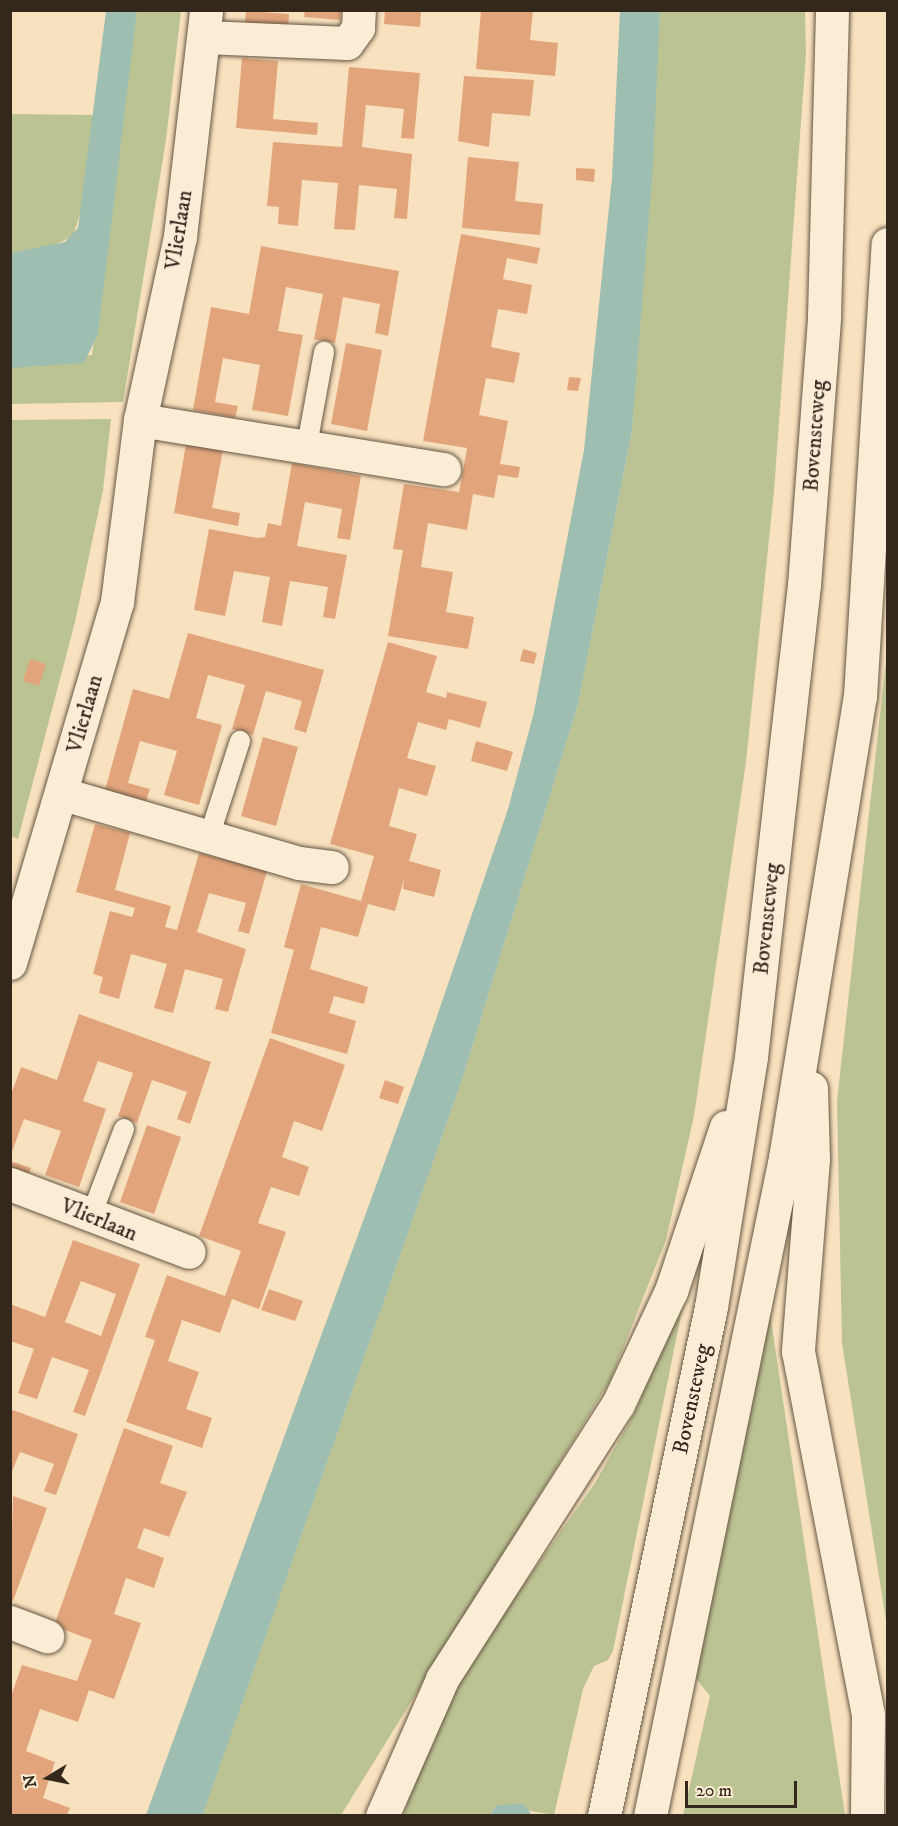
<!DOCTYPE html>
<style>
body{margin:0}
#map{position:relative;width:898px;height:1826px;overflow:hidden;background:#f8e1be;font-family:"IM FELL DW Pica",serif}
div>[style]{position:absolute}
.green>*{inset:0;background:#bcc393}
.water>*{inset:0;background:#9dbeb0}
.building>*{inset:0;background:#e2a57b}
.roads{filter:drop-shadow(0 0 2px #655644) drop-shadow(0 0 2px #655644)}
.service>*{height:20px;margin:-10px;padding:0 10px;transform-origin:10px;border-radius:10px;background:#faecd5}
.minor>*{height:33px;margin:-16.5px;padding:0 16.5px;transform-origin:16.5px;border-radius:16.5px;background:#faecd5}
.secondary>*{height:33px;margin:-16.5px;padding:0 16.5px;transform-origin:16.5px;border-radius:16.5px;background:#faecd5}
span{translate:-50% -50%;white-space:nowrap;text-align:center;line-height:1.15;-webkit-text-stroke:4.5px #faecd5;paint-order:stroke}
.street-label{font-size:22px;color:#34271c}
.frame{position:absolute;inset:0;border:12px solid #34271c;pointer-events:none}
.north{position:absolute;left:18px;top:1748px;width:60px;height:60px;-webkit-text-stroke:4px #faecd5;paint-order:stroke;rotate:260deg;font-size:16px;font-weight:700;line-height:24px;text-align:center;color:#34271c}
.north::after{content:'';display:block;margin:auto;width:21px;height:27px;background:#34271c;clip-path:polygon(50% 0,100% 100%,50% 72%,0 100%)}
.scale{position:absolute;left:685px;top:1781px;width:112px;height:27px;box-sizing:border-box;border:3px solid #34271c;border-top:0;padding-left:8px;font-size:18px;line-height:21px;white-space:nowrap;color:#34271c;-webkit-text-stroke:4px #faecd5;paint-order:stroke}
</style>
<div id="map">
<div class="green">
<div style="clip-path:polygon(137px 11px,181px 11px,166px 140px,123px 402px,11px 404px,10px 364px,92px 355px)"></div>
<div style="clip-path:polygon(660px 11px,805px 11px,806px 54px,774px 491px,746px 762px,694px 1116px,666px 1240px,610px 1381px,341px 1815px,202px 1816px,462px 1080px,578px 705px,632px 431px)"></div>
<div style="clip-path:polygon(11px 114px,94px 115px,85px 198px,73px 236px,53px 246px,11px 253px)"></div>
<div style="clip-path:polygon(111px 419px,103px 490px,75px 622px,18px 839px,10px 836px,10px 420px)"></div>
<div style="clip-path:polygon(887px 652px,887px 1627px,842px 1343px,837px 1101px)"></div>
<div style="clip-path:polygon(688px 1281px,613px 1651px,608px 1660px,594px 1666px,583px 1689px,554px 1815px,497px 1805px,490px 1815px,404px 1816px,419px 1757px,446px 1705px,489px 1634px,595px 1483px,636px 1410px)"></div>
<div style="clip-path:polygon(769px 1307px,845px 1815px,683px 1816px,710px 1696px,694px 1676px)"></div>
</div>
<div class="water">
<div style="clip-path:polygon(106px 11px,137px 11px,98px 334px,84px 363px,11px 368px,11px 253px,65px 242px,78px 228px)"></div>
<div style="clip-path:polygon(620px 11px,660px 11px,653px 166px,632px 431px,578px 705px,462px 1080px,203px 1814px,146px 1815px,423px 1057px,508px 809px,534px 712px,584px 450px,612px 178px)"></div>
<div style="clip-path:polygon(523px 1804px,532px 1815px,490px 1815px,497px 1805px)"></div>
</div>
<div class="building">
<div style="clip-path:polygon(305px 10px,341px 10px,340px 20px,304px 17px)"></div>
<div style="clip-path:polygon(385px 10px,421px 10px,420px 27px,384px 24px)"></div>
<div style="clip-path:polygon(481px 10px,533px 10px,530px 40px,558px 43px,555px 76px,476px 69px)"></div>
<div style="clip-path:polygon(246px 11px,289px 14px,288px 27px,245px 23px)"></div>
<div style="clip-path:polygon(242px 58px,278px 61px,273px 119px,318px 123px,317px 135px,236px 128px)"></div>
<div style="clip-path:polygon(349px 67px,420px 73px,414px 139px,401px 138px,404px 109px,366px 105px,362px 147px,412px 154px,407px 219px,394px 218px,397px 189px,359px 185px,355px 230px,334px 229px,338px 183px,302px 180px,298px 226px,278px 224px,279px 207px,267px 206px,273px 142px,342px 147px)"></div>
<div style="clip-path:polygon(464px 76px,534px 80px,530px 116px,492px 113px,489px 147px,458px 141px)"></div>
<div style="clip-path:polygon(468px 157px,519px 162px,515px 201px,543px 204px,540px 235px,462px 228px)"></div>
<div style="clip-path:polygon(576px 168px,595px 169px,594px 182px,576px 180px)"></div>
<div style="clip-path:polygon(461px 234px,540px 248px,537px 264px,507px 258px,503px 279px,532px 285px,527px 314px,498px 309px,491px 347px,520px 353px,514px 383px,486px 378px,479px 415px,508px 421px,500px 464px,520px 467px,518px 478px,498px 475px,494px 498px,473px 494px,467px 530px,428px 523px,421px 567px,453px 572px,446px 612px,474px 617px,468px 649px,388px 636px,403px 550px,393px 549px,404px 484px,459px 492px,462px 477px,467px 448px,423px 441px)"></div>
<div style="clip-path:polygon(261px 246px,399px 271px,388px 336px,375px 333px,380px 304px,343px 297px,335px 343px,314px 339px,323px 294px,286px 287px,278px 331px,303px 335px,288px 416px,252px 410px,260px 365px,223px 358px,215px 402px,238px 406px,235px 418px,193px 410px,211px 307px,249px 314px)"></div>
<div style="clip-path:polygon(346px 343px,382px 350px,367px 431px,331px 424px)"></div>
<div style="clip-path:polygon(569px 377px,581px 378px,578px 391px,567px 390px)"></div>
<div style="clip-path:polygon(186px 444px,223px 450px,212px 508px,240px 513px,238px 526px,174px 513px)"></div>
<div style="clip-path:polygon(292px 463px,361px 476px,350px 540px,337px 538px,342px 509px,305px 502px,297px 546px,347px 555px,335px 619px,323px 617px,328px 587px,290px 581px,282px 626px,262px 622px,270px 577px,234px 571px,225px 616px,194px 610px,209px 529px,258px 538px,265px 537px,268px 523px,281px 526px)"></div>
<div style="clip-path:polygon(188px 633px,324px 670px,306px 733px,294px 729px,302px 701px,266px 691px,253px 735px,232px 729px,245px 685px,208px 675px,196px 718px,222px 725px,199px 805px,164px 795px,177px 751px,140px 741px,128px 783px,150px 789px,146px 801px,105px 790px,133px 689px,169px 699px)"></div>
<div style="clip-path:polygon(388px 642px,437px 656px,426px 692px,446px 698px,447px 692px,487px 702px,480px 728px,449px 719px,446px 730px,418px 722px,407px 758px,436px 766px,427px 796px,399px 788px,389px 826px,417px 834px,409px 861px,441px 870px,434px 897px,403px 889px,404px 879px,395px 911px,368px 904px,358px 937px,321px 927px,310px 969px,368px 987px,364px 1004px,334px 996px,329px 1013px,356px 1021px,347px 1054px,271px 1033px,294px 950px,284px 947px,301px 884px,361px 901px,374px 856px,330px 844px)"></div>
<div style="clip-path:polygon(523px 649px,537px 653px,534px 664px,520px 661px)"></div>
<div style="clip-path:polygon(30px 659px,46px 664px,39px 686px,23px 681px)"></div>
<div style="clip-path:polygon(263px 737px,298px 747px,276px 826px,241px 816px)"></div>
<div style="clip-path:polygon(476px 741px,513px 752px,507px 771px,471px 761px)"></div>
<div style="clip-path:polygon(95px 824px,130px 833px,115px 890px,171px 906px,165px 927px,177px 930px,199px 853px,267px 871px,249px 934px,238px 931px,246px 903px,209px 893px,197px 932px,246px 949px,228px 1012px,215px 1009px,223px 979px,185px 969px,173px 1013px,154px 1008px,167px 964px,131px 954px,119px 999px,99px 993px,103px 977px,93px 974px,110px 911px,132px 917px,135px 908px,76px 892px)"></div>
<div style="clip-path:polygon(79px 1014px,211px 1062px,190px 1124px,177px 1119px,187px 1092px,152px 1080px,137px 1123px,118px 1116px,133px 1073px,98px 1061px,83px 1101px,106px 1109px,79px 1187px,45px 1175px,61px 1131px,24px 1119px,10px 1157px,10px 1097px,21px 1067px,57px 1080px)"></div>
<div style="clip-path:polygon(270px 1038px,345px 1065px,322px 1131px,294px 1121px,282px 1157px,309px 1167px,299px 1196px,271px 1187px,258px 1223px,286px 1232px,259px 1309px,232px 1299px,220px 1333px,182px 1320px,168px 1361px,199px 1372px,186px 1409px,212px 1418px,202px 1448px,126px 1422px,155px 1340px,145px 1337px,167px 1275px,225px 1296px,241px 1251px,199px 1236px)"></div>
<div style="clip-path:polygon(385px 1080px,404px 1087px,398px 1104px,379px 1098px)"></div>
<div style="clip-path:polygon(147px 1125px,181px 1137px,154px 1214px,120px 1202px)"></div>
<div style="clip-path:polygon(10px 1161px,31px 1168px,26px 1180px,10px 1174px)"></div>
<div style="clip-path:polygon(evenodd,73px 1240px,140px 1264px,85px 1416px,73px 1412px,89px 1370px,52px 1357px,37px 1399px,18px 1393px,34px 1349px,10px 1341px,10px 1304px,45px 1317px,73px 1240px,81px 1281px,116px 1294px,101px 1336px,65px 1322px,81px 1281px)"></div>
<div style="clip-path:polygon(269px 1289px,303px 1301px,295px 1321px,261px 1310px)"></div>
<div style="clip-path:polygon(10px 1409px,78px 1434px,56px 1495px,44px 1491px,54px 1464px,20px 1452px,10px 1476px)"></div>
<div style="clip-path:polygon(124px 1428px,173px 1446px,160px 1483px,187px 1492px,169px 1537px,144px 1528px,137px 1548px,164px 1558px,154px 1588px,126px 1578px,114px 1614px,141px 1623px,114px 1699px,89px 1690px,78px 1722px,40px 1709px,26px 1751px,55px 1762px,43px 1798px,70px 1808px,67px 1815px,10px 1815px,10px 1699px,22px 1665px,77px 1681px,92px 1640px,54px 1626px)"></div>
<div style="clip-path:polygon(13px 1496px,47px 1508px,13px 1601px,10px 1600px)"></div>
</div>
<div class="roads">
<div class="service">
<div style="left:307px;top:445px;width:95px;rotate:-79.6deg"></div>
<div style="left:209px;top:837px;width:101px;rotate:-72.1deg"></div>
<div style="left:91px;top:1216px;width:93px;rotate:-69.2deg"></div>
</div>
<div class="minor">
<div style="left:204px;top:37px;width:143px;rotate:2.4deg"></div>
<div style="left:347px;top:43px;width:19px;rotate:-54deg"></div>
<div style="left:358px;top:28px;width:18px;rotate:-87deg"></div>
<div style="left:140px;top:420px;width:308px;rotate:9.2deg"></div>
<div style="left:63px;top:794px;width:246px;rotate:16.3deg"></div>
<div style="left:299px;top:863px;width:33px;rotate:7deg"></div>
<div style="left:10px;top:963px;width:377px;rotate:-73.5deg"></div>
<div style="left:117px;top:602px;width:183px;rotate:-82.8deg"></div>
<div style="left:140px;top:420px;width:188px;rotate:-77.7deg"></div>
<div style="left:180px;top:236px;width:227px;rotate:-83.4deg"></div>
<div style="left:10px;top:1184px;width:191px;rotate:20.8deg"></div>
<div style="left:10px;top:1622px;width:40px;rotate:21deg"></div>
</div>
<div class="secondary">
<div style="left:811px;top:1088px;width:71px;rotate:88.4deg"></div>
<div style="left:813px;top:1159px;width:193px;rotate:94.5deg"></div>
<div style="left:798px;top:1351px;width:371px;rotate:79.1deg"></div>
<div style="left:868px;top:1715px;width:101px;rotate:90.6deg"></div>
<div style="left:382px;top:1816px;width:150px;rotate:-66.3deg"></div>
<div style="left:442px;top:1679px;width:326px;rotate:-57.4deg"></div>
<div style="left:618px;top:1404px;width:125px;rotate:-64.9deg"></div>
<div style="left:671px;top:1291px;width:173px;rotate:-71.5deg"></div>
<div style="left:604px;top:1816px;width:520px;rotate:-78.13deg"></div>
<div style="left:711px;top:1307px;width:253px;rotate:-80.9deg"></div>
<div style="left:751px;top:1057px;width:475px;rotate:-83.6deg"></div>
<div style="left:804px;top:585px;width:269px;rotate:-85.7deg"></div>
<div style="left:824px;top:317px;width:307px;rotate:-88.5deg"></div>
<div style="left:650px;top:1816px;width:672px;rotate:-78.41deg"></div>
<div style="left:785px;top:1158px;width:468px;rotate:-80.8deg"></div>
<div style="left:860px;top:696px;width:453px;rotate:-86.5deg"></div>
</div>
</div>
<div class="street-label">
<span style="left:179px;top:230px;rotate:-81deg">Vlierlaan</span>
<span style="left:815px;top:436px;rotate:-86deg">Bovensteweg</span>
<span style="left:85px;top:714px;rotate:-74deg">Vlierlaan</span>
<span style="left:767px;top:919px;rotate:-84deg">Bovensteweg</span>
<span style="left:99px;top:1220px;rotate:22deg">Vlierlaan</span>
<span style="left:692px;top:1399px;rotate:-78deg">Bovensteweg</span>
</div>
<div class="frame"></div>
<div class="north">N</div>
<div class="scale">20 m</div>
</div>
